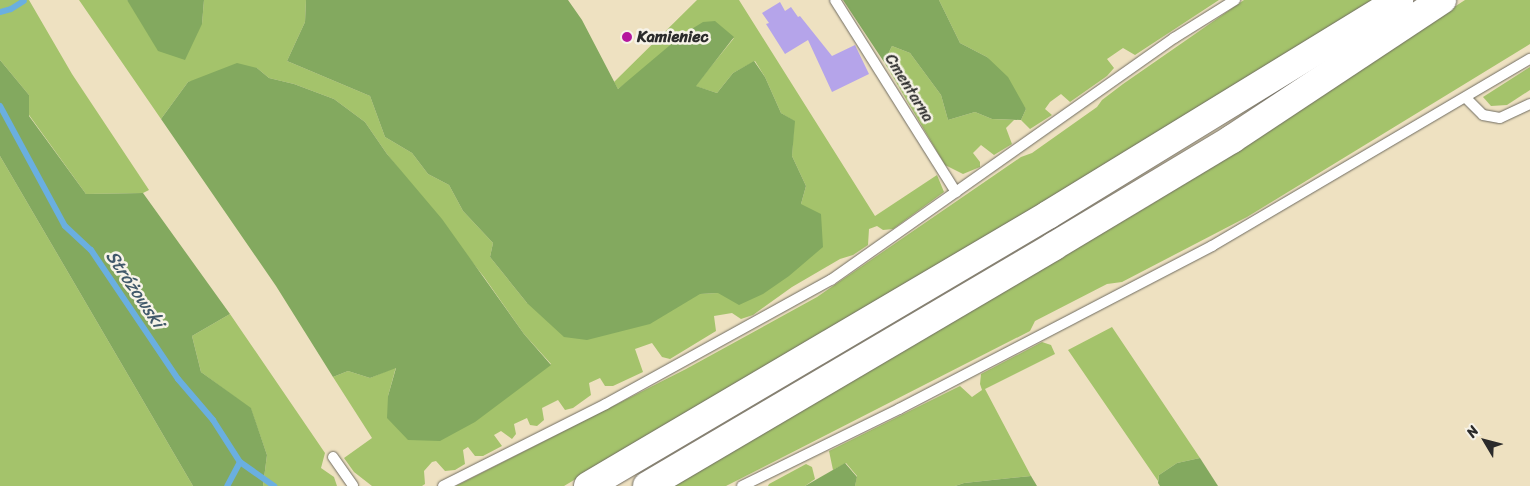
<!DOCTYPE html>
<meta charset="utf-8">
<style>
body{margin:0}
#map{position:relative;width:1530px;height:486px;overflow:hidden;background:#eee1c1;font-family:Sriracha,sans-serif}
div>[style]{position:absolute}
.green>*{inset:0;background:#a4c36b}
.forest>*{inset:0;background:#83a95f}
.stream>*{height:6px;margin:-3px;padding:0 3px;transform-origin:3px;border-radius:3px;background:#6aafe0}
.building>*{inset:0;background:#b5a4ea}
.roads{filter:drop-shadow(0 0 1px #6f6b60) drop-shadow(0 0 1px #6f6b60)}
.service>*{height:10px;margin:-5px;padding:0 5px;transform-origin:5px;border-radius:5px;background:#fff}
.primary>*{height:28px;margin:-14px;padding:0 14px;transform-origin:14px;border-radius:14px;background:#fff}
.dots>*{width:14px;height:14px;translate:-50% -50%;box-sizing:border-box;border:2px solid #f7f3e8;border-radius:50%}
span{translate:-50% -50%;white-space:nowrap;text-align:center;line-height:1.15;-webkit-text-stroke:5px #f7f3e8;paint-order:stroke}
.poi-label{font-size:16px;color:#2b2b2b;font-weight:700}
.left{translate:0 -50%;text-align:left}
.street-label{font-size:16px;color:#2b2b2b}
.water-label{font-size:18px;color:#41596a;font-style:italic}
.north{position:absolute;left:1460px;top:416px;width:50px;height:50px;-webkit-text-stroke:4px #f7f3e8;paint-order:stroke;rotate:307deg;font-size:14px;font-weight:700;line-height:20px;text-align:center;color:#2b2b2b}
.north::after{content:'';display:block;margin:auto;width:18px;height:22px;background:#2b2b2b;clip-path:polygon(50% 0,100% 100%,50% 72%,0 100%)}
</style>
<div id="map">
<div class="green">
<div style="clip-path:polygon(0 0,29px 0,72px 74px,149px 190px,143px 193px,86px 194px,29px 115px,29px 95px,0 60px)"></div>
<div style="clip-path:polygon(79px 0,127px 0,133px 6px,202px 24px,204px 0,306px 0,305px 22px,287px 61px,370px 96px,385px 137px,412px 153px,428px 174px,449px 185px,463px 211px,493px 243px,490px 257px,527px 303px,718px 293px,801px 204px,806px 186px,792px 156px,794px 121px,781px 113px,765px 77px,755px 61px,733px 73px,717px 93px,695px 86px,734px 38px,638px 74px,618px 89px,614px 82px,697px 0,739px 0,875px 216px,937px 175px,944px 192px,893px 229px,883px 230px,877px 226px,869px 229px,868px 245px,853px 255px,840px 259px,792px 287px,753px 315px,741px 319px,732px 313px,714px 316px,716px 331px,670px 359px,662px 357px,652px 343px,635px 349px,643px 372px,613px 386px,605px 386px,600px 378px,589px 383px,591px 395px,573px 408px,565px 410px,558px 400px,542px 408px,544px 420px,537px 426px,530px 425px,527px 418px,514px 424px,516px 434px,512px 439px,501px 431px,494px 435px,502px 446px,483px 456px,475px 456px,468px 447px,463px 450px,465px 464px,455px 470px,445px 471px,436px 461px,432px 462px,424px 471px,425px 484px,422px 486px,372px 486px,354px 472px,344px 458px,372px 438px,333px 377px,348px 371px,370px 378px,396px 367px,388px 396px,521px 386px,551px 364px,524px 334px,484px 277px,387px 154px,365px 122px,334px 99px,294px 84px,269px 78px,257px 68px,188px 82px,161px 119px)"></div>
<div style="clip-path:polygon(939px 0,1219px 0,1135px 55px,1123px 48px,1107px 59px,1114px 68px,1107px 76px,1070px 102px,1061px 94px,1050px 102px,1045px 109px,1052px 115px,1030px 129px,1021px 120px,1026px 109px,987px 57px,960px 43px)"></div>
<div style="clip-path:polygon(1244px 0,1373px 0,1146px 141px,564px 486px,456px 486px,686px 369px,817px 297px,1021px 157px,1032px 153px,1097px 107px,1102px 100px,1123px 84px)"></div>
<div style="clip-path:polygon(1465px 0,1530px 0,1530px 44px,1247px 217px,1122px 282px,1107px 284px,1035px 321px,1030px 331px,726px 486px,673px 486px,1150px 205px)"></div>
<div style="clip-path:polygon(892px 46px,910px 53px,941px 95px,948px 120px,975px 112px,992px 119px,1014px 120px,1006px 128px,1012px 144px,994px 155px,981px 145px,973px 153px,980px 162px,980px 167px,963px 174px,945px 165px,884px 62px)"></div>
<div style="clip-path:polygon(1530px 67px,1530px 90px,1507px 105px,1491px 106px,1483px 97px)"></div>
<div style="clip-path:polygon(0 156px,193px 486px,0 486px)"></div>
<div style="clip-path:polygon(230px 314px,325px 453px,321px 468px,334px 477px,337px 486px,263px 486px,267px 455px,251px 409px,201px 372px,192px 336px)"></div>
<div style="clip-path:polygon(1112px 327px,1200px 458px,1177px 463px,1159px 475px,1158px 481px,1068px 350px)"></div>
<div style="clip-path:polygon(1042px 342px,1051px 345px,1055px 354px,985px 389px,1031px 476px,964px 483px,955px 486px,855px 486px,857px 476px,846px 463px,833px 470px,829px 451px,960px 386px,972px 397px,982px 390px,980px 384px,981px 374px)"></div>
<div style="clip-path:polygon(806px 464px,812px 467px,815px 479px,805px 486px,768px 486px,769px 484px)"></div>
</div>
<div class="forest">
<div style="clip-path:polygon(127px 0,204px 0,202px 24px,185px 60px,158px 51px)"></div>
<div style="clip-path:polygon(306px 0,568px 0,582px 20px,618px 89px,682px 35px,703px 22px,715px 21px,734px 37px,696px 86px,717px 93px,733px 73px,754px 61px,765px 77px,781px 113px,795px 121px,792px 156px,806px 186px,801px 204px,821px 214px,823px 247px,789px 276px,763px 294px,739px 305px,718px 293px,700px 294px,650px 324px,587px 340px,564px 337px,527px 303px,490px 257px,493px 243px,463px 211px,449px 185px,428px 174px,412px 153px,385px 137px,370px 96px,287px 61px,305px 22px)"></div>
<div style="clip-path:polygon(843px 0,939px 0,960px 43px,987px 57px,1008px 77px,1026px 109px,1021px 120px,992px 119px,975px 112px,948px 120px,941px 95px,910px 53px,892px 46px,884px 62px)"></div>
<div style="clip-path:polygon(0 60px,29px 95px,29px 116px,86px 194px,143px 193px,230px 314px,192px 336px,201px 372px,251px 408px,267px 455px,263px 486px,193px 486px,0 156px)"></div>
<div style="clip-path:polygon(237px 63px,257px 68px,269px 78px,294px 84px,334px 99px,365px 122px,387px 154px,442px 219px,524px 334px,551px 365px,475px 422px,440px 441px,408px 440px,387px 418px,388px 396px,396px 368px,370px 378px,348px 371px,333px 377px,276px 286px,161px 119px,188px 82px)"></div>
<div style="clip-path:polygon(1200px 458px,1218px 486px,1160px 486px,1158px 483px,1159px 475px,1177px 463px)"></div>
<div style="clip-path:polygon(845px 463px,857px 477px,855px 486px,805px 486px)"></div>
<div style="clip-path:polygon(1031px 476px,1037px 486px,955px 486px,964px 483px)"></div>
</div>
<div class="stream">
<div style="left:0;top:12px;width:11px;rotate:-15deg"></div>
<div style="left:11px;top:9px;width:15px;rotate:-32deg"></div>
<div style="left:0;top:106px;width:136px;rotate:61.6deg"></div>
<div style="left:65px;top:226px;width:35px;rotate:43deg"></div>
<div style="left:91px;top:250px;width:156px;rotate:56deg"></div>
<div style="left:178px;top:379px;width:54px;rotate:49.5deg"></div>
<div style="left:213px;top:420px;width:50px;rotate:57.3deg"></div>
<div style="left:240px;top:462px;width:27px;rotate:118deg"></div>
<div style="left:240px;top:462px;width:42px;rotate:35.2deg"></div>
</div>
<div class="building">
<div style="clip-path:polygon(780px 2px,785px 11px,791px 7px,798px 17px,800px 16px,832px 56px,855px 45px,869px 74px,832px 92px,808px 40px,785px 54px,766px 24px,769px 23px,762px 13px)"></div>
</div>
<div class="roads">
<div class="service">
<div style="left:835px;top:0;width:227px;rotate:57.8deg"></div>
<div style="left:1466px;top:98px;width:24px;rotate:45deg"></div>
<div style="left:1483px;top:115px;width:17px;rotate:10deg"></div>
<div style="left:1500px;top:118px;width:33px;rotate:-25deg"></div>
<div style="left:333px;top:457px;width:35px;rotate:55deg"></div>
<div style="left:443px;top:486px;width:182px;rotate:-26.7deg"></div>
<div style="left:606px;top:404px;width:257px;rotate:-28.9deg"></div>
<div style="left:831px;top:280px;width:420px;rotate:-35.2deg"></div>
<div style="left:1174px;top:38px;width:72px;rotate:-31.9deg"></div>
<div style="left:742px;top:486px;width:175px;rotate:-26.1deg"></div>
<div style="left:899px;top:409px;width:353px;rotate:-27.5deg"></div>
<div style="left:1212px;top:246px;width:369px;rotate:-30.5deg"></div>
</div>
<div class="primary">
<div style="left:588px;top:486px;width:534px;rotate:-30.5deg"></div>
<div style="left:1048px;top:215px;width:412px;rotate:-31.5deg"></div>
<div style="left:647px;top:486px;width:472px;rotate:-30.5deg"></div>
<div style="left:1054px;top:246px;width:208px;rotate:-31deg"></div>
<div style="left:1232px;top:139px;width:252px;rotate:-33.5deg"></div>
</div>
</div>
<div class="dots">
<div style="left:627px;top:37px;background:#b5179e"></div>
</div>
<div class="poi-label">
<span class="left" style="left:637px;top:37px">Kamieniec</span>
</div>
<div class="street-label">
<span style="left:909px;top:88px;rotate:58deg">Cmentarna</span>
</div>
<div class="water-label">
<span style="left:135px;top:289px;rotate:56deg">Stróżowski</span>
</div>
<div class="north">N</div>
</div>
